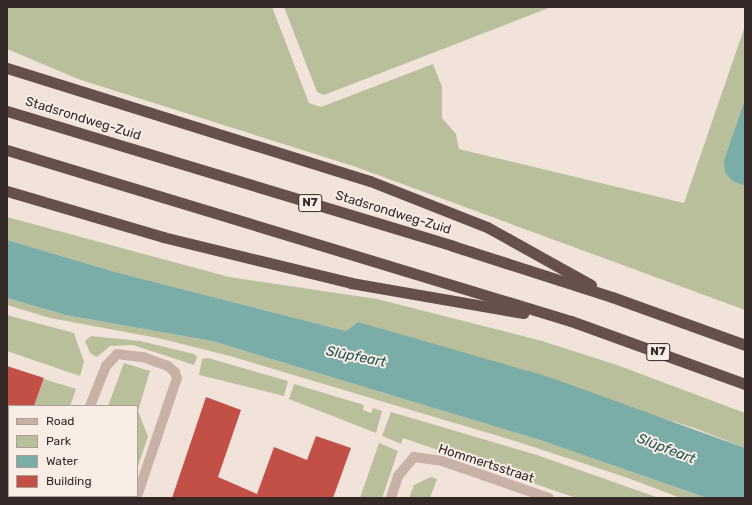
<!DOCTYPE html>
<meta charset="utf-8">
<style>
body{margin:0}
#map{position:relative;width:752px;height:505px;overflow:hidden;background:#f1e3da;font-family:Rubik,sans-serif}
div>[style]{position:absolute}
.green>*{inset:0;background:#b9bf9b}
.water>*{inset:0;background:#7aada7}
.building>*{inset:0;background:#c35047}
.minor>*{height:10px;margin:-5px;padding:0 5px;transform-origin:5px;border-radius:5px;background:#c8b1a7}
.trunk>*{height:11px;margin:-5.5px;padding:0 5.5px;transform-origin:5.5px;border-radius:5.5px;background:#66504c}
span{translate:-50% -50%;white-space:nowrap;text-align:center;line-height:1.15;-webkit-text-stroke:4px #f9ede6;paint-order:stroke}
.shield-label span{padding:1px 3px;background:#f9ede6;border:1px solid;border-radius:3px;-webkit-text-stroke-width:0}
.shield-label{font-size:12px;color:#352927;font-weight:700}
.street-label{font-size:13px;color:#352927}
.water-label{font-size:14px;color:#1e5550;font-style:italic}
.frame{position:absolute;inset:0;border:8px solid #352927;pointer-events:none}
.legend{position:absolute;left:8px;top:405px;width:130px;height:92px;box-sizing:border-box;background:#f9ede6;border:1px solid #ab9f9a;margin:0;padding:5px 7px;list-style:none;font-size:12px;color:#352927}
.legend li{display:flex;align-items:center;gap:8px;height:20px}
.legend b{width:20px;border:1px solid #ab9f9a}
</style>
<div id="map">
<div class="green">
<div style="clip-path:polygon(7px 7px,272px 7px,309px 103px,321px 107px,433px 64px,442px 87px,442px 118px,456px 134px,459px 149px,684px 203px,745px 26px,745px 99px,724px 160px,732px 181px,745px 186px,745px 310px,356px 167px,78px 79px,7px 49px)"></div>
<div style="clip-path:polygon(284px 7px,551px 7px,324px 95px,317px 92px)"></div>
<div style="clip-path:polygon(7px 217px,229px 277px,377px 299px,542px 341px,617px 365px,745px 413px,745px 448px,697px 429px,358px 322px,346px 331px,119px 273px,7px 240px)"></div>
<div style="clip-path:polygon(7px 298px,65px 315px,212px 341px,540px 440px,707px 498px,681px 498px,625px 477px,512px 440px,230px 356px,158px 338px,50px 318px,7px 305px)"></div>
<div style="clip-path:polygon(7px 315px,74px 333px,84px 362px,80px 376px,7px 351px)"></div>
<div style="clip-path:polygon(91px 336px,140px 341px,194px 354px,197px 357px,194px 365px,133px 345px,110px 346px,97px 357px,90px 353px,85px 341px)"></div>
<div style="clip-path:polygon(208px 358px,288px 381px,284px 396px,199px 375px,202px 359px)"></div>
<div style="clip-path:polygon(124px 363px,150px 371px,138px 411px,148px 437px,137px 469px,137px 406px,108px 406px)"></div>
<div style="clip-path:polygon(44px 379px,76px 389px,70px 406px,34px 406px)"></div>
<div style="clip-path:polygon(294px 384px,364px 405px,363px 410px,371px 413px,373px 408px,382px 411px,376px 433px,289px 399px)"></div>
<div style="clip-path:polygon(391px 412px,537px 455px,659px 498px,576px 498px,403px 438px,401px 444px,382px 436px)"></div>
<div style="clip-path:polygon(379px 443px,398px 451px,382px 498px,360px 498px)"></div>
<div style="clip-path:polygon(9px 445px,9px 496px,39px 496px,39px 498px,7px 498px)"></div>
<div style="clip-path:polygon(431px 477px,437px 479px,430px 498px,409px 498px,414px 485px)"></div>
</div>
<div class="water">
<div style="clip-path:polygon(745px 99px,745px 186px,732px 181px,725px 172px,724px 160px)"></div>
<div style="clip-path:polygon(7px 240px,119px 273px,346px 331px,358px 322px,549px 377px,745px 448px,745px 498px,707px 498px,540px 440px,212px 341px,65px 315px,7px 298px)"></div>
</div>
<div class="building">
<div style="clip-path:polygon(7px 366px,44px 378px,34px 406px,7px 406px)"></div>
<div style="clip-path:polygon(206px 397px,241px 410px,218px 477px,257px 494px,274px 447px,307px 460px,316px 436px,351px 448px,333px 498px,172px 498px)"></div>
</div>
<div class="minor">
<div style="left:90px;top:406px;width:43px;rotate:-68.2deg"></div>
<div style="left:106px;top:366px;width:16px;rotate:-47deg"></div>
<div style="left:117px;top:354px;width:26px;rotate:7deg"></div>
<div style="left:143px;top:357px;width:27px;rotate:20deg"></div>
<div style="left:168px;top:366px;width:9px;rotate:41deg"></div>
<div style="left:175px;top:372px;width:6px;rotate:72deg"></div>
<div style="left:177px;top:378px;width:125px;rotate:108.7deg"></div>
<div style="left:58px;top:498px;width:2px;rotate:-63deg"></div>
<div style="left:391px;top:498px;width:23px;rotate:-72deg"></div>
<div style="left:398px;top:476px;width:25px;rotate:-50deg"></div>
<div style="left:414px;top:457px;width:28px;rotate:8deg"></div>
<div style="left:442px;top:461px;width:113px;rotate:19.1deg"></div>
</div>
<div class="trunk">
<div style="left:7px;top:68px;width:380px;rotate:17.3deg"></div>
<div style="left:370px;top:181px;width:126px;rotate:21.5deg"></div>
<div style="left:487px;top:227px;width:119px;rotate:29.1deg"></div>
<div style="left:7px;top:111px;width:466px;rotate:16.8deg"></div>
<div style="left:453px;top:246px;width:167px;rotate:17.8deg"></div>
<div style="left:612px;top:297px;width:141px;rotate:19.8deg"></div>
<div style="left:7px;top:150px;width:589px;rotate:16.87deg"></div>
<div style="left:571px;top:321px;width:185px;rotate:19.9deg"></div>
<div style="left:7px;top:191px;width:163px;rotate:16.4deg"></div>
<div style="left:163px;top:237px;width:194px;rotate:13.7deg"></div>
<div style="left:351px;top:283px;width:175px;rotate:9.9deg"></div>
</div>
<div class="shield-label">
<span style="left:310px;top:203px">N7</span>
<span style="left:658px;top:352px">N7</span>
</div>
<div class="street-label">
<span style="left:83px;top:119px;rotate:17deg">Stadsrondweg-Zuid</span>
<span style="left:393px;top:213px;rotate:17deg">Stadsrondweg-Zuid</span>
<span style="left:486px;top:464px;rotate:18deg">Hommertsstraat</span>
</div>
<div class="water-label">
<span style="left:356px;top:357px;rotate:11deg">Slûpfeart</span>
<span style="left:666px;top:449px;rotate:21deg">Slûpfeart</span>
</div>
<div class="frame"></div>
<ul class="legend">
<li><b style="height:5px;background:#c8b1a7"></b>Road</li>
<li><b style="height:11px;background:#b9bf9b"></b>Park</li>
<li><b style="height:11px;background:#7aada7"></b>Water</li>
<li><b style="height:11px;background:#c35047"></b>Building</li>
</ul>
</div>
